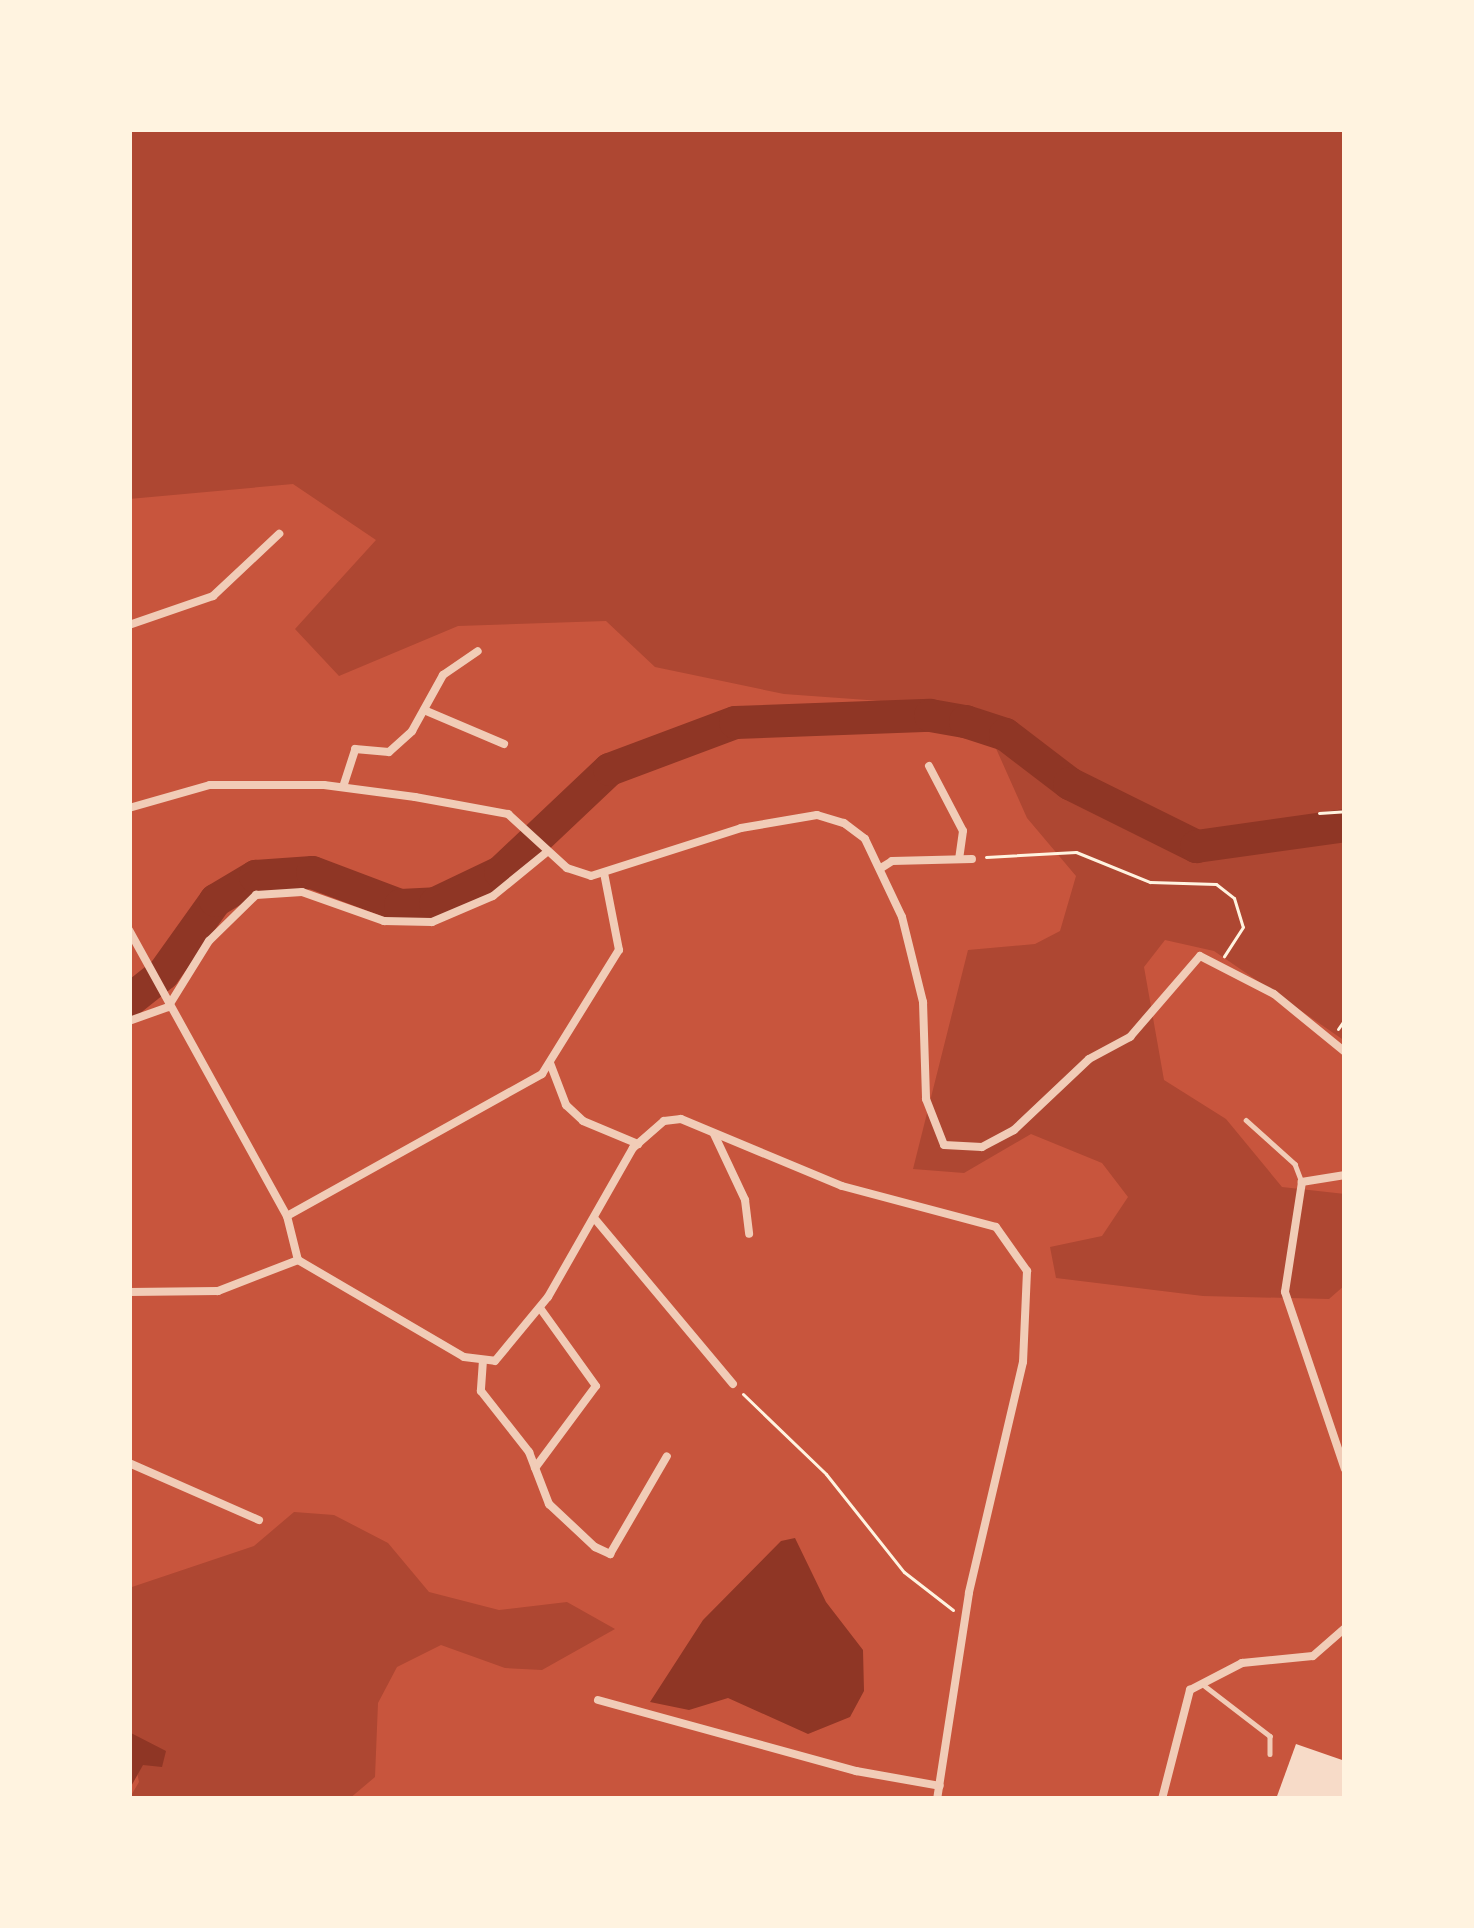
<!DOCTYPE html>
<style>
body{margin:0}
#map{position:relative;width:1474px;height:1928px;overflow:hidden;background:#c8553d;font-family:Signika,sans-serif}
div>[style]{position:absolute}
.green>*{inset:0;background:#ae4732}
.water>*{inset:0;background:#8f3625}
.river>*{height:33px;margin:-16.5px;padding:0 16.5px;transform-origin:16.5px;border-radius:16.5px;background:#8f3625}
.building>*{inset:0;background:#f7dbc8}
.path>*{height:3px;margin:-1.5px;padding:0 1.5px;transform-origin:1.5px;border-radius:1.5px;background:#fff3e0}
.service>*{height:4.5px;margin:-2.25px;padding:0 2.25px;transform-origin:2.25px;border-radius:2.25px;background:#f1ccb7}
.minor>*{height:8px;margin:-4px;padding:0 4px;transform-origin:4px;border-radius:4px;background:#f1ccb7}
span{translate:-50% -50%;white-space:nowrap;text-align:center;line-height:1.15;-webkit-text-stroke:10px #fff3e0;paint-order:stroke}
.frame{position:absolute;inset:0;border:132px solid #fff3e0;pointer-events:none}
</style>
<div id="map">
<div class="green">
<div style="clip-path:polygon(129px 129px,1345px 129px,1345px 1041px,1214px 951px,1165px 940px,1144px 967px,1164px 1080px,1226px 1119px,1282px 1187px,1345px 1194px,1345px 1285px,1329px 1299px,1203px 1296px,1056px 1278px,1050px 1247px,1102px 1236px,1128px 1197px,1102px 1163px,1031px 1134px,964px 1173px,913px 1169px,968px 950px,1035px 944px,1060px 931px,1076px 876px,1027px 818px,978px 708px,784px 694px,655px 667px,606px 621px,458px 626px,339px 676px,295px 629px,376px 540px,293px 484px,129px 499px)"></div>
<div style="clip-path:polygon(294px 1512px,334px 1515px,388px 1543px,429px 1592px,499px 1610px,567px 1602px,615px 1629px,542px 1670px,505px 1668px,441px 1645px,397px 1667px,378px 1703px,375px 1777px,349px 1799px,129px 1799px,139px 1782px,129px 1732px,129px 1588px,254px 1546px)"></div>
</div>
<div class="water">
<div style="clip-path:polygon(795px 1538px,826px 1602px,863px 1650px,864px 1691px,850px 1717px,808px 1734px,728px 1698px,689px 1710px,650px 1702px,703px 1620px,781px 1541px)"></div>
<div style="clip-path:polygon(129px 1732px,166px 1751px,162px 1767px,143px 1765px,129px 1790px)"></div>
</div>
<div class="river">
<div style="left:129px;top:1000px;width:43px;rotate:-38.5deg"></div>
<div style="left:163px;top:973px;width:90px;rotate:-54.5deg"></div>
<div style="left:215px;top:900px;width:47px;rotate:-31deg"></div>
<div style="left:255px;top:876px;width:57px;rotate:-4deg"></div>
<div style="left:312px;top:872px;width:94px;rotate:20.6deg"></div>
<div style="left:400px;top:905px;width:35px;rotate:-3deg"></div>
<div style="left:435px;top:903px;width:72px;rotate:-25.5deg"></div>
<div style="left:500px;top:872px;width:150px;rotate:-43.4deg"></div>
<div style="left:609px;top:769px;width:134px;rotate:-20.5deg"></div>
<div style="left:735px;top:722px;width:195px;rotate:-2.1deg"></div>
<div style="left:930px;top:715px;width:36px;rotate:10deg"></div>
<div style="left:965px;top:721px;width:42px;rotate:18deg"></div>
<div style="left:1005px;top:734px;width:81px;rotate:37.4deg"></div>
<div style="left:1069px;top:783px;width:142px;rotate:26.4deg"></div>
<div style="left:1196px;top:846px;width:150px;rotate:-8deg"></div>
</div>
<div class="building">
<div style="clip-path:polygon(1296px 1744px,1345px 1761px,1345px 1799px,1276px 1799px)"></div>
</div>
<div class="path">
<div style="left:1319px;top:813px;width:26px;rotate:-4deg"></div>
<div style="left:986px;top:857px;width:90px;rotate:-3.2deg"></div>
<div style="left:1076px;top:852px;width:80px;rotate:22.1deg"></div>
<div style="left:1150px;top:882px;width:66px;rotate:1.7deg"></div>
<div style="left:1216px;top:884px;width:23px;rotate:38deg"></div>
<div style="left:1234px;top:898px;width:30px;rotate:73deg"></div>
<div style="left:1243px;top:927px;width:35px;rotate:123deg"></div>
<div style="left:1338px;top:1029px;width:12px;rotate:-55deg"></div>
<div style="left:743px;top:1394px;width:115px;rotate:43.9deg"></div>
<div style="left:826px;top:1474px;width:125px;rotate:51.5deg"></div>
<div style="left:904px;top:1572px;width:62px;rotate:37.8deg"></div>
</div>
<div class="service">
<div style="left:1246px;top:1120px;width:66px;rotate:41.9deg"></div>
<div style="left:1295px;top:1164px;width:19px;rotate:69deg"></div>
<div style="left:1205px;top:1686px;width:82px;rotate:37.6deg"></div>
<div style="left:1270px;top:1736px;width:18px;rotate:90deg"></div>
</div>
<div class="minor">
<div style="left:129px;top:625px;width:89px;rotate:-19deg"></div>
<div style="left:213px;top:596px;width:91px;rotate:-43.2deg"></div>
<div style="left:424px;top:710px;width:87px;rotate:23deg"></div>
<div style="left:929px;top:766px;width:73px;rotate:62.4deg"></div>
<div style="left:963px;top:831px;width:28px;rotate:98deg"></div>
<div style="left:343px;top:787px;width:40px;rotate:-72deg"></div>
<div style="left:355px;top:749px;width:34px;rotate:5deg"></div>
<div style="left:389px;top:752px;width:31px;rotate:-42deg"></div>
<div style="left:412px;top:731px;width:64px;rotate:-61deg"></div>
<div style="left:443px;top:675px;width:42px;rotate:-34.4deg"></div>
<div style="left:129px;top:808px;width:84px;rotate:-15.9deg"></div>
<div style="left:210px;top:785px;width:114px"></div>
<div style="left:324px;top:785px;width:92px;rotate:7.5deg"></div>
<div style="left:415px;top:797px;width:95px;rotate:10.4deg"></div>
<div style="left:508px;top:814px;width:80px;rotate:42.5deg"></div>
<div style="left:567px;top:868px;width:25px;rotate:18deg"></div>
<div style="left:591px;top:876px;width:157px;rotate:-17.7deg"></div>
<div style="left:741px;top:828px;width:77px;rotate:-9.7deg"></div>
<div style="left:817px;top:815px;width:28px;rotate:17deg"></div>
<div style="left:844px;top:823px;width:26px;rotate:37deg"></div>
<div style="left:865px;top:839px;width:86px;rotate:64.6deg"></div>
<div style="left:902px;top:917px;width:88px;rotate:76.1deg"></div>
<div style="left:923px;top:1002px;width:97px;rotate:88.2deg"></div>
<div style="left:926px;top:1099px;width:49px;rotate:68.6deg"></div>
<div style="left:944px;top:1145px;width:38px;rotate:3deg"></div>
<div style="left:982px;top:1147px;width:36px;rotate:-28deg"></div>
<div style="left:1014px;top:1130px;width:103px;rotate:-43.4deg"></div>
<div style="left:1089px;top:1059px;width:47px;rotate:-28.2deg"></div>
<div style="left:1130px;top:1037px;width:107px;rotate:-49.2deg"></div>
<div style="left:1200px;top:956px;width:83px;rotate:27.2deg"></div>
<div style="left:1274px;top:994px;width:92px;rotate:39.2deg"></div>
<div style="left:881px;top:868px;width:13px;rotate:-32deg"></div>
<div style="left:892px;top:861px;width:80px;rotate:-1.4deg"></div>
<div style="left:129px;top:930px;width:327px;rotate:61.1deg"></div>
<div style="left:287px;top:1216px;width:45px;rotate:76deg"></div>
<div style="left:129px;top:1021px;width:41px;rotate:-19.7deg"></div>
<div style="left:168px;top:1007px;width:78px;rotate:-58.2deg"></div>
<div style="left:209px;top:941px;width:66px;rotate:-44.4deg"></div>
<div style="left:256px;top:895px;width:46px;rotate:-3.7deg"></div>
<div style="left:302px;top:892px;width:87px;rotate:19.5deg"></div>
<div style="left:384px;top:921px;width:48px;rotate:1.2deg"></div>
<div style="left:432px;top:922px;width:66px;rotate:-23.1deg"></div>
<div style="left:493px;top:896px;width:70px;rotate:-39.2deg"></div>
<div style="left:550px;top:1063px;width:45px;rotate:69.1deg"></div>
<div style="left:566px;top:1105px;width:23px;rotate:43deg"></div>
<div style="left:583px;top:1121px;width:60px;rotate:22.7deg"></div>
<div style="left:714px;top:1134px;width:73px;rotate:64.8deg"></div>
<div style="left:745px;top:1200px;width:34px;rotate:83deg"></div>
<div style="left:1345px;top:1175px;width:44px;rotate:170.8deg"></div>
<div style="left:1302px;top:1182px;width:111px;rotate:98.8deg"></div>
<div style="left:1285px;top:1292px;width:187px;rotate:71.3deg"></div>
<div style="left:287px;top:1216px;width:292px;rotate:-29.1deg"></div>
<div style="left:542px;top:1074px;width:146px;rotate:-58.2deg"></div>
<div style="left:619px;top:950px;width:78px;rotate:-101deg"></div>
<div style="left:595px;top:1219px;width:215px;rotate:50.1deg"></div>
<div style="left:129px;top:1292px;width:89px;rotate:-0.6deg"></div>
<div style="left:218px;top:1291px;width:86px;rotate:-21.2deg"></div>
<div style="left:298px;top:1260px;width:192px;rotate:30.3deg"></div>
<div style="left:464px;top:1357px;width:31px;rotate:7deg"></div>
<div style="left:495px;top:1361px;width:83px;rotate:-50.4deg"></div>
<div style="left:548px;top:1297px;width:172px;rotate:-60.3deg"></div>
<div style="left:633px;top:1148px;width:41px;rotate:-41.1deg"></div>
<div style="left:664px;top:1121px;width:17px;rotate:-7deg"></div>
<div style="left:681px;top:1119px;width:174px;rotate:22.6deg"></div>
<div style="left:842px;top:1186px;width:159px;rotate:14.9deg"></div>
<div style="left:996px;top:1227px;width:54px;rotate:54.8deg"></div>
<div style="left:1027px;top:1271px;width:91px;rotate:92.5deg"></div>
<div style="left:1023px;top:1362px;width:237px;rotate:103.2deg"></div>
<div style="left:969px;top:1593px;width:208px;rotate:98.8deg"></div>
<div style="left:483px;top:1360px;width:31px;rotate:94deg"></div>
<div style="left:481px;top:1391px;width:78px;rotate:51.8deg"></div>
<div style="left:529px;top:1452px;width:56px;rotate:69deg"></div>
<div style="left:549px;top:1504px;width:63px;rotate:43.1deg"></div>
<div style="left:595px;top:1547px;width:17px;rotate:25deg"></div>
<div style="left:610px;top:1554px;width:113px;rotate:-59.8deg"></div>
<div style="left:129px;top:1463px;width:142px;rotate:23.7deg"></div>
<div style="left:535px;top:1468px;width:102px;rotate:-53.4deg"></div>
<div style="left:596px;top:1386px;width:96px;rotate:-125.7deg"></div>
<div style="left:598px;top:1700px;width:268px;rotate:15.4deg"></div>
<div style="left:856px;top:1771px;width:85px;rotate:10.1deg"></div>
<div style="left:1162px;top:1799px;width:113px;rotate:-75.6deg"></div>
<div style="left:1190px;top:1690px;width:59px;rotate:-27.4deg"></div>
<div style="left:1242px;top:1663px;width:71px;rotate:-5.6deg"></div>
<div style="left:1313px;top:1656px;width:43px;rotate:-41.2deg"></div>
</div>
<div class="frame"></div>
</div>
